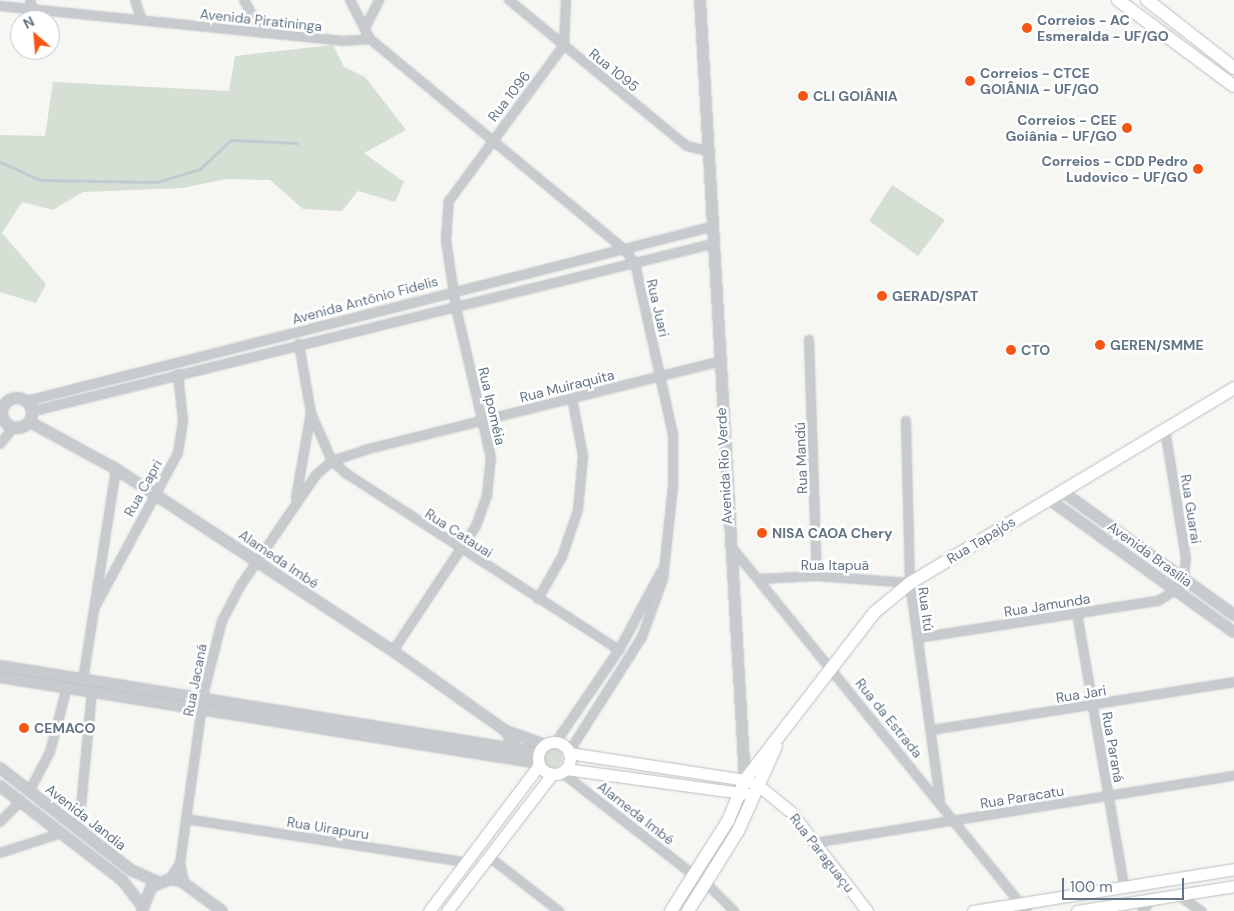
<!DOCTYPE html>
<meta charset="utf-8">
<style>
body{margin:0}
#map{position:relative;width:1234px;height:911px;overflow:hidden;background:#f6f6f2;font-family:"DM Sans",sans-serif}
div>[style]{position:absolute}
.green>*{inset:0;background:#d6dfd3}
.round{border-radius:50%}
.stream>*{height:2.5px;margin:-1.25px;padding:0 1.25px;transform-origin:1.25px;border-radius:1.25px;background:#c1cbd1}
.roads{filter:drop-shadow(0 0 1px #b9bec3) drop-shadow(0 0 1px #b9bec3)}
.minor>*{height:8px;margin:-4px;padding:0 4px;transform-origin:4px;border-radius:4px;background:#c8cbce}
.tertiary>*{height:10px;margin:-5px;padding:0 5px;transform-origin:5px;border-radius:5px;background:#c8cbce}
.tertiary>.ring{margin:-5px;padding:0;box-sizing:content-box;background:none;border:10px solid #c8cbce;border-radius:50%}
.secondary>*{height:11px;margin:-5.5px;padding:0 5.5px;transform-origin:5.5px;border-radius:5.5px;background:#fff}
.secondary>.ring{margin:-5.5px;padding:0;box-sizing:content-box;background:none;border:11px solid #fff;border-radius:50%}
.primary>*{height:12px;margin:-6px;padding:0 6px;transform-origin:6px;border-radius:6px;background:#fff}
.dots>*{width:14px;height:14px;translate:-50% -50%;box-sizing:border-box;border:2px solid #fff;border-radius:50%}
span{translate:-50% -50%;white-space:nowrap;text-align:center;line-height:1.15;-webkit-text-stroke:5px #fff;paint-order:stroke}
.street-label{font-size:14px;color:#627486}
.poi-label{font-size:14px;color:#627486;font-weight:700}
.left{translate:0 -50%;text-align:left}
.right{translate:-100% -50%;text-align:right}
.north{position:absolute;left:10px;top:10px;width:50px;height:50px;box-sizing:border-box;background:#fff;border:1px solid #c0c7cf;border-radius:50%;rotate:333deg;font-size:14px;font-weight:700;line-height:20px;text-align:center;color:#627486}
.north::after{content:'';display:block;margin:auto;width:18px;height:22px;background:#f65513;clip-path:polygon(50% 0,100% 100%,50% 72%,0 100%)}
.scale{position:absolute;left:1062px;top:878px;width:122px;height:22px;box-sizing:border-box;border:2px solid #627486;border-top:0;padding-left:6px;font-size:15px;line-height:18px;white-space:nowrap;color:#627486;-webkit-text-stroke:4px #fff;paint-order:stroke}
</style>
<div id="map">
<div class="green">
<div style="clip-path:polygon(333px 45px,344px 67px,365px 77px,406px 130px,364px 153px,404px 182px,395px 202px,358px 191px,342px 211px,303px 209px,270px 180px,226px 179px,183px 188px,83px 192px,53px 210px,22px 202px,2px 233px,46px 284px,36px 303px,0 292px,0 135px,45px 136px,53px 82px,229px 91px,235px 56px)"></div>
<div style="clip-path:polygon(892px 185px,945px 220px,918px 256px,869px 221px)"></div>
<div class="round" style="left:543px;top:748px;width:20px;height:20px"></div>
</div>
<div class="stream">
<div style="left:0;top:162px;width:45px;rotate:23.7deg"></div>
<div style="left:41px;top:180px;width:116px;rotate:1deg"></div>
<div style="left:157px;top:182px;width:45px;rotate:-16.8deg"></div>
<div style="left:200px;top:169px;width:42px;rotate:-43.1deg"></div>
<div style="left:231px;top:140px;width:66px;rotate:2.6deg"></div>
</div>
<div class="roads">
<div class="minor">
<div style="left:30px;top:0;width:10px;rotate:73deg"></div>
<div style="left:135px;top:0;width:21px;rotate:71deg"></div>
<div style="left:244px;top:0;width:37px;rotate:61deg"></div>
<div style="left:350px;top:0;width:44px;rotate:62.9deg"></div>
<div style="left:370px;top:39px;width:330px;rotate:39.6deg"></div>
<div style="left:624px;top:249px;width:18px;rotate:52deg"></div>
<div style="left:635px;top:263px;width:176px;rotate:77.5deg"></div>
<div style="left:673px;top:435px;width:51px;rotate:90deg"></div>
<div style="left:673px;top:486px;width:94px;rotate:96.1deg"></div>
<div style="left:663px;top:579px;width:62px;rotate:109.9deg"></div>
<div style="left:642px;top:637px;width:136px;rotate:122.4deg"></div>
<div style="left:509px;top:0;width:230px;rotate:39.4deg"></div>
<div style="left:687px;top:146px;width:21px;rotate:14deg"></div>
<div style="left:0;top:6px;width:345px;rotate:5.8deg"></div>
<div style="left:343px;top:41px;width:27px;rotate:-4deg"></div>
<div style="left:365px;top:28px;width:31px;rotate:-63deg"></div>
<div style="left:809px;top:340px;width:236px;rotate:88.1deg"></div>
<div style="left:27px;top:401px;width:706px;rotate:-14.27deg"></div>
<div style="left:34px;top:411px;width:698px;rotate:-13.84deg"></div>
<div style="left:311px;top:413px;width:52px;rotate:66.4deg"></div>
<div style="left:332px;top:461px;width:20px;rotate:41deg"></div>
<div style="left:347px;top:474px;width:324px;rotate:32.9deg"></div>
<div style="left:0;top:418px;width:1px;rotate:-45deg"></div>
<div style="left:906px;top:421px;width:162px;rotate:88.6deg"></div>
<div style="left:910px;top:583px;width:218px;rotate:82.1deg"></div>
<div style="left:0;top:444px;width:21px;rotate:-51deg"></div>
<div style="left:296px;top:498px;width:86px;rotate:-80deg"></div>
<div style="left:311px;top:413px;width:70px;rotate:-99.9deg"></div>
<div style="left:730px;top:545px;width:471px;rotate:51deg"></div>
<div style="left:759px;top:579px;width:58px;rotate:-3deg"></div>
<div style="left:817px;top:576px;width:93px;rotate:4.3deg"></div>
<div style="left:538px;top:599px;width:48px;rotate:-60.3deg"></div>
<div style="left:562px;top:557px;width:50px;rotate:-71.2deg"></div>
<div style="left:578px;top:510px;width:54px;rotate:-84.7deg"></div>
<div style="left:583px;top:456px;width:59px;rotate:-100.7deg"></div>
<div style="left:95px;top:607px;width:175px;rotate:-61.7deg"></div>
<div style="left:178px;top:453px;width:33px;rotate:-81deg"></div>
<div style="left:183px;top:420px;width:46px;rotate:-96.2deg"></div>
<div style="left:1077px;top:613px;width:277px;rotate:80.2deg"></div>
<div style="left:918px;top:638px;width:243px;rotate:-8.8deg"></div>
<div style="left:1158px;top:601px;width:21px;rotate:-31deg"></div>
<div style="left:1176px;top:590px;width:14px;rotate:-54deg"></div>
<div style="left:1184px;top:579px;width:21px;rotate:-85deg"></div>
<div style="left:1186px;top:558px;width:130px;rotate:-99.3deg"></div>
<div style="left:393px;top:651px;width:150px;rotate:-56.4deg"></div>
<div style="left:476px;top:526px;width:33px;rotate:-70deg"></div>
<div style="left:487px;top:495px;width:37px;rotate:-84deg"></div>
<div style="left:491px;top:458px;width:155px;rotate:-103.1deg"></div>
<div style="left:456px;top:307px;width:68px;rotate:-98.5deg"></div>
<div style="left:446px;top:240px;width:39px;rotate:-86deg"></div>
<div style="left:449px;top:201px;width:194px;rotate:-53.6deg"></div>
<div style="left:564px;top:45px;width:45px;rotate:-87.5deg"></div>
<div style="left:83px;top:680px;width:214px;rotate:-81.1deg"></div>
<div style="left:932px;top:730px;width:306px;rotate:-9deg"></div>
<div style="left:556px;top:742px;width:112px;rotate:-55.6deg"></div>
<div style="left:619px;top:650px;width:89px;rotate:-61.7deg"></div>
<div style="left:561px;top:772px;width:168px;rotate:37.8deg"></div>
<div style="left:30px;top:790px;width:43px;rotate:-62.2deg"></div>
<div style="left:50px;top:752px;width:67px;rotate:-75.3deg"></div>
<div style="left:186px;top:819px;width:282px;rotate:8.8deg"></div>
<div style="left:0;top:822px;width:30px;rotate:-45deg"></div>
<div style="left:79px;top:827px;width:137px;rotate:-84.5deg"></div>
<div style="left:814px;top:843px;width:425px;rotate:-9.1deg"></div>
<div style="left:0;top:853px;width:65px;rotate:-17.9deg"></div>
<div style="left:488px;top:856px;width:90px;rotate:37.8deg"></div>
<div style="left:170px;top:879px;width:19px;rotate:-58deg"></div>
<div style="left:184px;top:883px;width:20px;rotate:-101deg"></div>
<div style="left:180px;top:863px;width:173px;rotate:-82deg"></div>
<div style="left:204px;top:692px;width:73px;rotate:-75.8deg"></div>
<div style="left:222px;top:621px;width:41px;rotate:-62.2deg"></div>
<div style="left:241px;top:585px;width:133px;rotate:-55.7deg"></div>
<div style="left:316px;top:475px;width:21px;rotate:-41deg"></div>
<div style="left:332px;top:461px;width:35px;rotate:-18deg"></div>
<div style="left:365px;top:450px;width:364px;rotate:-14deg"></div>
<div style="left:706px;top:883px;width:40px;rotate:45deg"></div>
<div style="left:1179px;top:896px;width:27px;rotate:34deg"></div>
<div style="left:1143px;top:911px;width:15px;rotate:-53deg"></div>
</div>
<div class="tertiary">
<div style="left:700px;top:0;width:781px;rotate:86.7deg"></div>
<div class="ring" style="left:2px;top:398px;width:20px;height:20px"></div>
<div style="left:30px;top:422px;width:98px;rotate:28.7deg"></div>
<div style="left:116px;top:469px;width:331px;rotate:33.3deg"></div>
<div style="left:393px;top:651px;width:138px;rotate:35.3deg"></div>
<div style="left:506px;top:731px;width:21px;rotate:61deg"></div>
<div style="left:1063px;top:492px;width:211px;rotate:35.7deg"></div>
<div style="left:1050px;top:500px;width:226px;rotate:35.7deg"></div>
<div style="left:0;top:666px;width:546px;rotate:9.17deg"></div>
<div style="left:0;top:677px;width:545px;rotate:9.08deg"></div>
<div style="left:506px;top:731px;width:41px;rotate:19.7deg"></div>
<div style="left:0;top:768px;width:166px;rotate:37.9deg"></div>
<div style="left:131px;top:870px;width:30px;rotate:24deg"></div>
<div style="left:0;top:786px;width:154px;rotate:37.6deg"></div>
<div style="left:122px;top:880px;width:31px;rotate:52deg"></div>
<div style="left:142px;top:911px;width:26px;rotate:-69deg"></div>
<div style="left:151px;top:887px;width:21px;rotate:-23deg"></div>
<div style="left:170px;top:879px;width:11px;rotate:10deg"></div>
<div style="left:181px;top:881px;width:51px;rotate:36.2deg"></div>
</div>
<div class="secondary">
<div class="ring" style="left:538px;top:742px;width:21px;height:21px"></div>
<div style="left:569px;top:753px;width:178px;rotate:8.7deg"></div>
<div style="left:745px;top:780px;width:15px;rotate:23deg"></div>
<div style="left:759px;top:786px;width:41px;rotate:39.1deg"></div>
<div style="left:791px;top:812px;width:125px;rotate:52.5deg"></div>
<div style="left:566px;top:769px;width:185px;rotate:7.8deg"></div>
<div style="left:429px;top:911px;width:183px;rotate:-53deg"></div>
<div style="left:447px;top:911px;width:173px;rotate:-52.5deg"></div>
<div style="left:973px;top:911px;width:264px;rotate:-9.1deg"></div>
<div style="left:1077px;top:911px;width:159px;rotate:-9deg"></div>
</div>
<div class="primary">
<div style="left:1118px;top:0;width:144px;rotate:36.6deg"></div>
<div style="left:1147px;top:0;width:110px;rotate:38deg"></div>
<div style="left:671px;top:911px;width:107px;rotate:-57.7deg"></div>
<div style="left:728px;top:821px;width:44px;rotate:-67.5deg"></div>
<div style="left:745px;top:780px;width:212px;rotate:-52.3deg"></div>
<div style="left:875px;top:612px;width:45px;rotate:-39.6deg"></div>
<div style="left:910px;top:583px;width:378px;rotate:-31deg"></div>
<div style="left:688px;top:911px;width:94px;rotate:-58deg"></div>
<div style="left:738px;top:831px;width:93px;rotate:-65.9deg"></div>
</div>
</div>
<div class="dots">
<div style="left:1027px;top:28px;background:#f65513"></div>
<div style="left:970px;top:81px;background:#f65513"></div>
<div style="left:803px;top:96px;background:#f65513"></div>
<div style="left:1127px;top:128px;background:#f65513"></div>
<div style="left:1198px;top:169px;background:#f65513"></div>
<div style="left:882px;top:296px;background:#f65513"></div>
<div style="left:1100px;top:345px;background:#f65513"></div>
<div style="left:1011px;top:350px;background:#f65513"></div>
<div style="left:762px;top:533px;background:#f65513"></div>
<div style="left:24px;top:728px;background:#f65513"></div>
</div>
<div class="street-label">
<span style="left:261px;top:20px;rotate:6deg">Avenida Piratininga</span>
<span style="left:614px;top:70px;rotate:39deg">Rua 1095</span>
<span style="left:509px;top:96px;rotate:-52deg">Rua 1096</span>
<span style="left:365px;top:300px;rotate:-15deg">Avenida Antônio Fidelis</span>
<span style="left:658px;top:308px;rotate:77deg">Rua Juari</span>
<span style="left:567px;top:386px;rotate:-14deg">Rua Muiraquita</span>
<span style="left:492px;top:406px;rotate:77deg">Rua Ipoméia</span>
<span style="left:801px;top:458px;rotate:-92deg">Rua Mandú</span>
<span style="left:724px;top:466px;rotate:-93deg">Avenida Rio Verde</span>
<span style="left:143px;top:488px;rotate:-61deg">Rua Capri</span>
<span style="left:1191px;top:509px;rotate:81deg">Rua Guarai</span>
<span style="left:459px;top:533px;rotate:33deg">Rua Catauai</span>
<span style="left:981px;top:540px;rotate:-31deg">Rua Tapajós</span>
<span style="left:1150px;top:554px;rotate:36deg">Avenida Brasília</span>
<span style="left:279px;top:559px;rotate:34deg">Alameda Imbé</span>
<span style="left:835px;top:565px">Rua Itapuã</span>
<span style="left:1047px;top:605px;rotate:-9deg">Rua Jamunda</span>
<span style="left:926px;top:609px;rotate:82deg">Rua Itú</span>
<span style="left:195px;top:680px;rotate:-79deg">Rua Jacaná</span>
<span style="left:1081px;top:694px;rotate:-9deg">Rua Jari</span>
<span style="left:889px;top:718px;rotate:51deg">Rua da Estrada</span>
<span style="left:1113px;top:747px;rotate:80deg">Rua Paraná</span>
<span style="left:1022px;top:797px;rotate:-9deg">Rua Paracatu</span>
<span style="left:636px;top:813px;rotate:38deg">Alameda Imbé</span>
<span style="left:86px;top:817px;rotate:38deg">Avenida Jandia</span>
<span style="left:328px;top:828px;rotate:9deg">Rua Uirapuru</span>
<span style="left:822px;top:853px;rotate:52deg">Rua Paraguaçu</span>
</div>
<div class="poi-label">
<span class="left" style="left:1037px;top:28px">Correios - AC<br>Esmeralda - UF/GO</span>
<span class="left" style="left:980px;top:81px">Correios - CTCE<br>GOIÂNIA - UF/GO</span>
<span class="left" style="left:813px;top:96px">CLI GOIÂNIA</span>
<span class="right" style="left:1117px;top:128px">Correios - CEE<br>Goiânia - UF/GO</span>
<span class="right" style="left:1188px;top:169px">Correios - CDD Pedro<br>Ludovico - UF/GO</span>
<span class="left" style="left:892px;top:296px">GERAD/SPAT</span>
<span class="left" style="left:1110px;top:345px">GEREN/SMME</span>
<span class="left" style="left:1021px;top:350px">CTO</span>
<span class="left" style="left:772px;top:533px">NISA CAOA Chery</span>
<span class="left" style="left:34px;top:728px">CEMACO</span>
</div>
<div class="north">N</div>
<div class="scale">100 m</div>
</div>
